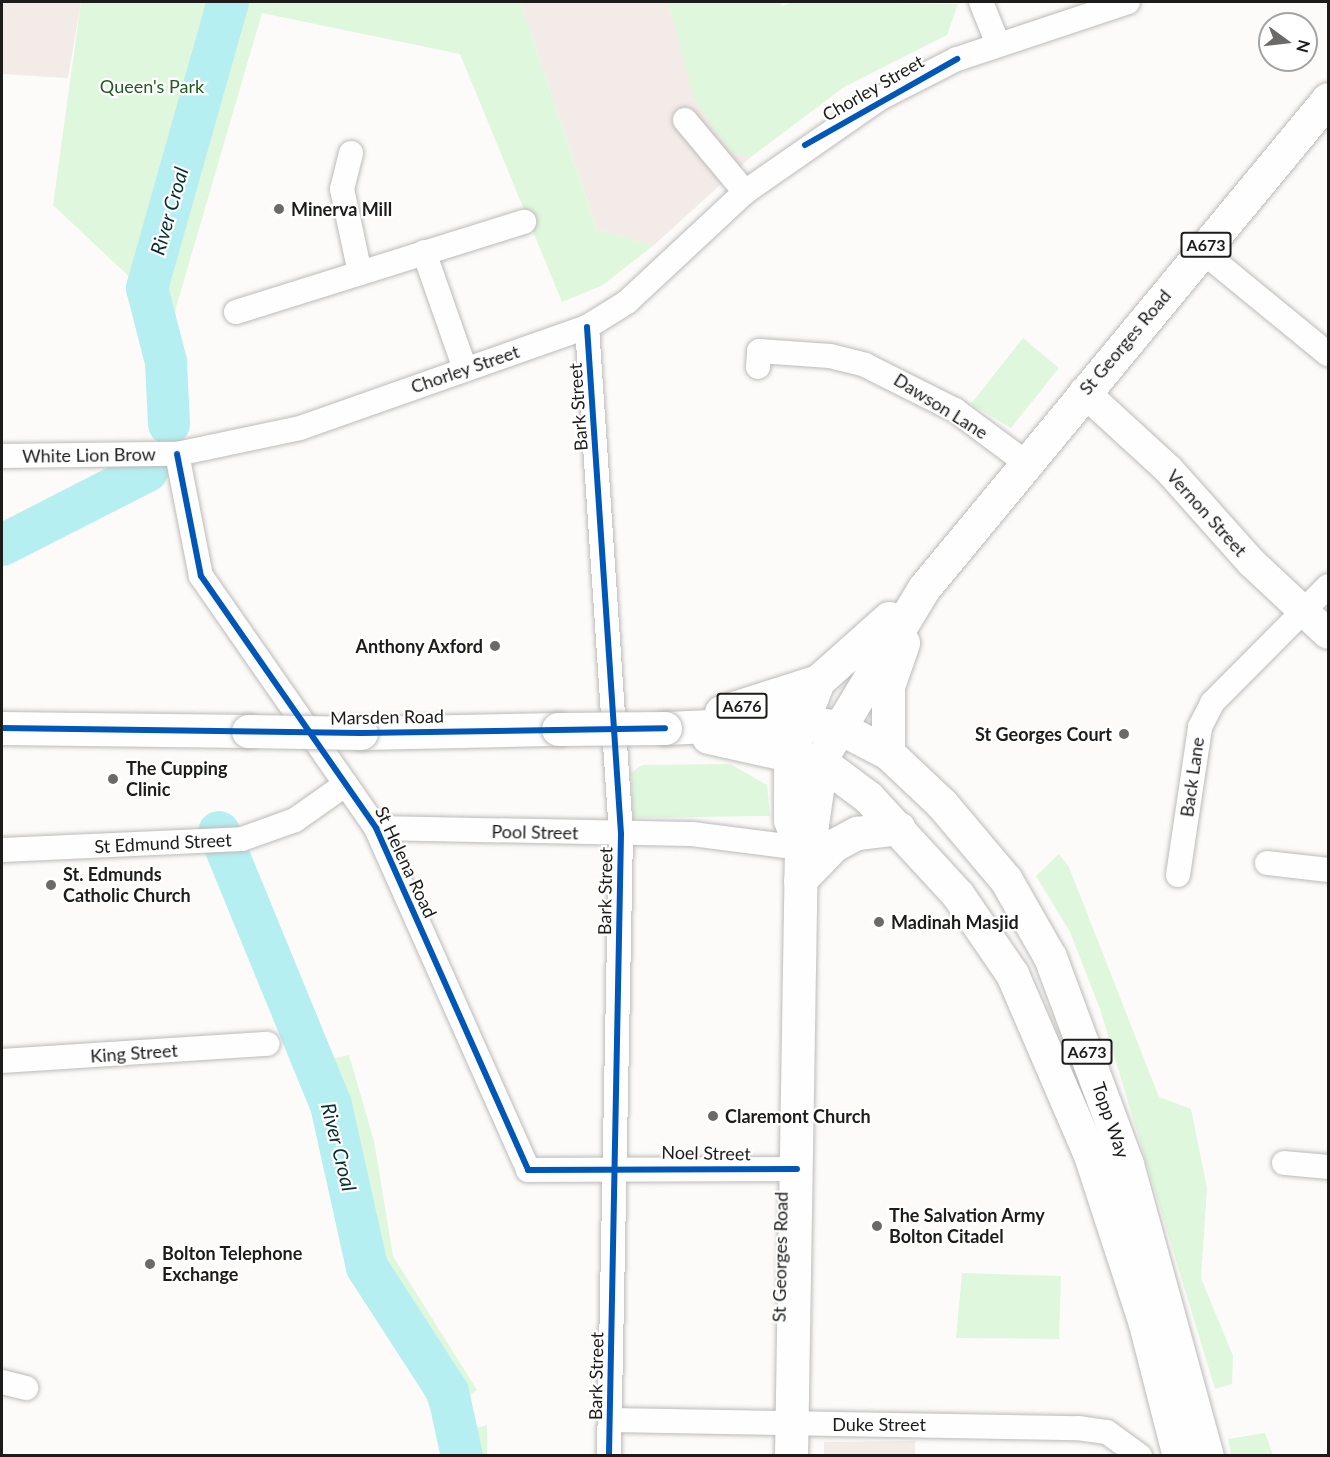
<!DOCTYPE html>
<style>
body{margin:0}
#map{position:relative;width:1330px;height:1457px;overflow:hidden;background:#fcfbf9;font-family:Lato,sans-serif}
div>[style]{position:absolute}
.commercial>*{inset:0;background:#f3ebe7}
.green>*{inset:0;background:#dff7dc}
.river>*{height:42px;margin:-21px;padding:0 21px;transform-origin:21px;border-radius:21px;background:#b5eff1}
.roads{filter:drop-shadow(0 0 2px #bcbbb9) drop-shadow(0 0 2px #bcbbb9)}
.minor>*{height:24px;margin:-12px;padding:0 12px;transform-origin:12px;border-radius:12px;background:#fffefe}
.tertiary>*{height:30px;margin:-15px;padding:0 15px;transform-origin:15px;border-radius:15px;background:#fffefe}
.secondary>*{height:33px;margin:-16.5px;padding:0 16.5px;transform-origin:16.5px;border-radius:16.5px;background:#fffefe}
.primary>*{height:33px;margin:-16.5px;padding:0 16.5px;transform-origin:16.5px;border-radius:16.5px;background:#fffefe}
.bridges{filter:drop-shadow(0 0 2px #bcbbb9) drop-shadow(0 0 2px #bcbbb9)}
.primary-bridge>*{height:33px;margin:-16.5px;padding:0 16.5px;transform-origin:16.5px;border-radius:16.5px;background:#fffefe}
.cycleway>*{height:6px;margin:-3px;padding:0 3px;transform-origin:3px;border-radius:3px;background:#0057b8}
.dots>*{width:16px;height:16px;translate:-50% -50%;box-sizing:border-box;border:3px solid #fff;border-radius:50%}
span{translate:-50% -50%;white-space:nowrap;text-align:center;line-height:1.15;-webkit-text-stroke:4.5px #fff;paint-order:stroke}
.shield-label span{padding:2px 4px;background:#fff;border:2px solid;border-radius:4px;-webkit-text-stroke-width:0}
.shield-label{font-size:16px;color:#1d1c1b;font-weight:700}
.park-label{font-size:18px;color:#1e5b1f}
.street-label{font-size:18px;color:#1d1c1b}
.poi-label{font-size:18px;color:#1d1c1b;font-weight:700}
.left{translate:0 -50%;text-align:left}
.right{translate:-100% -50%;text-align:right}
.water-label{font-size:20px;color:#053032;font-style:italic}
.frame{position:absolute;inset:0;border:3px solid #1d1c1b;pointer-events:none}
.north{position:absolute;left:1258px;top:12px;width:60px;height:60px;box-sizing:border-box;background:#fff;border:2px solid #a5a4a4;border-radius:50%;rotate:105deg;font-size:16px;font-weight:700;line-height:24px;text-align:center;color:#1d1c1b}
.north::after{content:'';display:block;margin:auto;width:21px;height:27px;background:#6b6a69;clip-path:polygon(50% 0,100% 100%,50% 72%,0 100%)}
</style>
<div id="map">
<div class="commercial">
<div style="clip-path:polygon(2px 2px,81px 2px,68px 78px,2px 74px)"></div>
<div style="clip-path:polygon(520px 2px,668px 2px,696px 101px,732px 153px,751px 157px,654px 245px,597px 230px)"></div>
<div style="clip-path:polygon(915px 1441px,915px 1455px,824px 1455px,824px 1442px)"></div>
</div>
<div class="green">
<div style="clip-path:polygon(81px 2px,520px 2px,597px 230px,654px 245px,603px 285px,562px 302px,460px 54px,262px 13px,173px 318px,53px 205px)"></div>
<div style="clip-path:polygon(668px 2px,780px 2px,782px 6px,793px 2px,958px 4px,947px 35px,844px 87px,751px 157px,732px 153px,695px 101px)"></div>
<div style="clip-path:polygon(1023px 338px,1059px 368px,1011px 428px,971px 404px)"></div>
<div style="clip-path:polygon(730px 764px,767px 785px,770px 816px,633px 818px,631px 773px,642px 765px)"></div>
<div style="clip-path:polygon(1059px 854px,1069px 867px,1159px 1097px,1191px 1109px,1207px 1188px,1201px 1278px,1233px 1356px,1232px 1384px,1215px 1389px,1100px 1009px,1070px 932px,1036px 876px)"></div>
<div style="clip-path:polygon(349px 1055px,374px 1141px,393px 1256px,477px 1390px,436px 1422px,398px 1334px,358px 1287px,348px 1264px,324px 1114px,305px 1065px)"></div>
<div style="clip-path:polygon(962px 1273px,1061px 1276px,1059px 1339px,956px 1338px)"></div>
<div style="clip-path:polygon(487px 1425px,487px 1455px,443px 1455px,443px 1437px)"></div>
<div style="clip-path:polygon(1265px 1433px,1273px 1455px,1231px 1455px,1228px 1439px)"></div>
</div>
<div class="river">
<div style="left:169px;top:424px;width:62px;rotate:-92.8deg"></div>
<div style="left:166px;top:362px;width:76px;rotate:-104.4deg"></div>
<div style="left:147px;top:288px;width:297px;rotate:-74.2deg"></div>
<div style="left:2px;top:545px;width:163px;rotate:-27deg"></div>
<div style="left:219px;top:832px;width:295px;rotate:67.7deg"></div>
<div style="left:331px;top:1105px;width:166px;rotate:77.5deg"></div>
<div style="left:367px;top:1267px;width:149px;rotate:57.1deg"></div>
<div style="left:448px;top:1392px;width:66px;rotate:77.7deg"></div>
</div>
<div class="roads">
<div class="minor">
<div style="left:981px;top:2px;width:45px;rotate:68deg"></div>
<div style="left:685px;top:120px;width:94px;rotate:50.2deg"></div>
<div style="left:351px;top:153px;width:37px;rotate:104deg"></div>
<div style="left:342px;top:189px;width:86px;rotate:77.9deg"></div>
<div style="left:1202px;top:251px;width:163px;rotate:39.3deg"></div>
<div style="left:424px;top:252px;width:124px;rotate:70.7deg"></div>
<div style="left:236px;top:312px;width:302px;rotate:-17.4deg"></div>
<div style="left:587px;top:327px;width:508px;rotate:86.16deg"></div>
<div style="left:621px;top:834px;width:622px;rotate:91.11deg"></div>
<div style="left:758px;top:367px;width:16px;rotate:-86deg"></div>
<div style="left:759px;top:351px;width:71px;rotate:4deg"></div>
<div style="left:830px;top:356px;width:36px;rotate:14deg"></div>
<div style="left:865px;top:365px;width:101px;rotate:26.6deg"></div>
<div style="left:955px;top:410px;width:89px;rotate:36.7deg"></div>
<div style="left:177px;top:454px;width:124px;rotate:78.9deg"></div>
<div style="left:201px;top:576px;width:307px;rotate:55.2deg"></div>
<div style="left:376px;top:828px;width:374px;rotate:66deg"></div>
<div style="left:528px;top:1170px;width:269px;rotate:-0.2deg"></div>
<div style="left:2px;top:456px;width:175px;rotate:-0.7deg"></div>
<div style="left:177px;top:454px;width:126px;rotate:-11.9deg"></div>
<div style="left:300px;top:428px;width:304px;rotate:-19.4deg"></div>
<div style="left:587px;top:327px;width:47px;rotate:-32deg"></div>
<div style="left:627px;top:302px;width:161px;rotate:-43deg"></div>
<div style="left:745px;top:192px;width:165px;rotate:-34.8deg"></div>
<div style="left:880px;top:98px;width:86px;rotate:-26.9deg"></div>
<div style="left:957px;top:59px;width:180px;rotate:-18.4deg"></div>
<div style="left:376px;top:828px;width:316px;rotate:1.1deg"></div>
<div style="left:692px;top:834px;width:110px;rotate:7.3deg"></div>
<div style="left:2px;top:850px;width:240px;rotate:-2.6deg"></div>
<div style="left:242px;top:839px;width:56px;rotate:-19.7deg"></div>
<div style="left:295px;top:820px;width:62px;rotate:-35.2deg"></div>
<div style="left:1267px;top:863px;width:61px;rotate:6.5deg"></div>
<div style="left:1178px;top:875px;width:150px;rotate:-81.5deg"></div>
<div style="left:1200px;top:727px;width:27px;rotate:-63deg"></div>
<div style="left:1212px;top:703px;width:165px;rotate:-45.2deg"></div>
<div style="left:2px;top:1061px;width:266px;rotate:-3.7deg"></div>
<div style="left:1284px;top:1163px;width:44px;rotate:5.2deg"></div>
<div style="left:2px;top:1382px;width:25px;rotate:14deg"></div>
<div style="left:610px;top:1420px;width:468px;rotate:1deg"></div>
<div style="left:1078px;top:1428px;width:29px;rotate:8deg"></div>
<div style="left:1107px;top:1432px;width:41px;rotate:36deg"></div>
</div>
<div class="tertiary">
<div style="left:1084px;top:392px;width:115px;rotate:42.5deg"></div>
<div style="left:1169px;top:470px;width:123px;rotate:48.3deg"></div>
<div style="left:1251px;top:562px;width:105px;rotate:43.1deg"></div>
</div>
<div class="secondary">
<div style="left:790px;top:753px;width:67px;rotate:90deg"></div>
<div style="left:790px;top:820px;width:30px;rotate:69deg"></div>
<div style="left:800px;top:880px;width:49px;rotate:-45.8deg"></div>
<div style="left:834px;top:845px;width:26px;rotate:-28deg"></div>
<div style="left:857px;top:833px;width:42px;rotate:-6.8deg"></div>
<div style="left:791px;top:1456px;width:608px;rotate:-89.06deg"></div>
<div style="left:801px;top:848px;width:26px;rotate:-65deg"></div>
<div style="left:812px;top:824px;width:63px;rotate:-81.7deg"></div>
</div>
<div class="primary">
<div style="left:721px;top:712px;width:102px;rotate:-17.7deg"></div>
<div style="left:2px;top:728px;width:246px;rotate:0.7deg"></div>
<div style="left:665px;top:728px;width:135px;rotate:-2.5deg"></div>
<div style="left:800px;top:722px;width:38px;rotate:7deg"></div>
<div style="left:838px;top:727px;width:56px;rotate:27.5deg"></div>
<div style="left:888px;top:753px;width:74px;rotate:43.4deg"></div>
<div style="left:942px;top:804px;width:99px;rotate:49.9deg"></div>
<div style="left:1006px;top:880px;width:89px;rotate:60.3deg"></div>
<div style="left:1050px;top:957px;width:221px;rotate:69.6deg"></div>
<div style="left:1127px;top:1164px;width:303px;rotate:74.7deg"></div>
<div style="left:361px;top:733px;width:197px;rotate:-1.2deg"></div>
<div style="left:708px;top:737px;width:116px;rotate:12.5deg"></div>
<div style="left:821px;top:762px;width:59px;rotate:36.7deg"></div>
<div style="left:868px;top:797px;width:133px;rotate:47.4deg"></div>
<div style="left:958px;top:895px;width:96px;rotate:55.6deg"></div>
<div style="left:1012px;top:974px;width:197px;rotate:66.7deg"></div>
<div style="left:1090px;top:1155px;width:174px;rotate:71.9deg"></div>
<div style="left:1144px;top:1320px;width:140px;rotate:75.6deg"></div>
<div style="left:794px;top:743px;width:66px;rotate:-68.8deg"></div>
<div style="left:818px;top:681px;width:95px;rotate:-41.6deg"></div>
<div style="left:828px;top:747px;width:186px;rotate:-58.9deg"></div>
<div style="left:924px;top:588px;width:634px;rotate:-50.44deg"></div>
<div style="left:888px;top:753px;width:67px;rotate:-90deg"></div>
<div style="left:888px;top:686px;width:46px;rotate:-70.8deg"></div>
</div>
</div>
<div class="bridges">
<div class="primary-bridge">
<div style="left:558px;top:729px;width:107px;rotate:-0.5deg"></div>
<div style="left:248px;top:731px;width:113px;rotate:1deg"></div>
</div>
</div>
<div class="cycleway">
<div style="left:805px;top:145px;width:175px;rotate:-29.5deg"></div>
<div style="left:587px;top:327px;width:508px;rotate:86.16deg"></div>
<div style="left:621px;top:834px;width:622px;rotate:91.11deg"></div>
<div style="left:177px;top:454px;width:124px;rotate:78.9deg"></div>
<div style="left:201px;top:576px;width:307px;rotate:55.2deg"></div>
<div style="left:376px;top:828px;width:374px;rotate:66deg"></div>
<div style="left:528px;top:1170px;width:269px;rotate:-0.2deg"></div>
<div style="left:2px;top:728px;width:359px;rotate:0.8deg"></div>
<div style="left:361px;top:733px;width:304px;rotate:-0.9deg"></div>
</div>
<div class="dots">
<div style="left:279px;top:209px;background:#6b6a69"></div>
<div style="left:495px;top:646px;background:#6b6a69"></div>
<div style="left:1124px;top:734px;background:#6b6a69"></div>
<div style="left:113px;top:779px;background:#6b6a69"></div>
<div style="left:51px;top:885px;background:#6b6a69"></div>
<div style="left:879px;top:922px;background:#6b6a69"></div>
<div style="left:713px;top:1116px;background:#6b6a69"></div>
<div style="left:877px;top:1226px;background:#6b6a69"></div>
<div style="left:150px;top:1264px;background:#6b6a69"></div>
</div>
<div class="shield-label">
<span style="left:1206px;top:245px">A673</span>
<span style="left:742px;top:706px">A676</span>
<span style="left:1087px;top:1052px">A673</span>
</div>
<div class="park-label">
<span style="left:152px;top:86px">Queen's Park</span>
</div>
<div class="street-label">
<span style="left:873px;top:88px;rotate:-30deg">Chorley Street</span>
<span style="left:1125px;top:342px;rotate:-50deg">St Georges Road</span>
<span style="left:465px;top:369px;rotate:-19deg">Chorley Street</span>
<span style="left:941px;top:406px;rotate:32deg">Dawson Lane</span>
<span style="left:578px;top:407px;rotate:-94deg">Bark Street</span>
<span style="left:89px;top:455px;rotate:-1deg">White Lion Brow</span>
<span style="left:1207px;top:513px;rotate:48deg">Vernon Street</span>
<span style="left:387px;top:717px;rotate:-1deg">Marsden Road</span>
<span style="left:1192px;top:777px;rotate:-82deg">Back Lane</span>
<span style="left:535px;top:832px;rotate:1deg">Pool Street</span>
<span style="left:163px;top:843px;rotate:-3deg">St Edmund Street</span>
<span style="left:406px;top:862px;rotate:65deg">St Helena Road</span>
<span style="left:605px;top:891px;rotate:-89deg">Bark Street</span>
<span style="left:134px;top:1053px;rotate:-4deg">King Street</span>
<span style="left:1111px;top:1120px;rotate:71deg">Topp Way</span>
<span style="left:706px;top:1153px;rotate:1deg">Noel Street</span>
<span style="left:780px;top:1257px;rotate:-89deg">St Georges Road</span>
<span style="left:596px;top:1376px;rotate:-89deg">Bark Street</span>
<span style="left:879px;top:1424px">Duke Street</span>
</div>
<div class="poi-label">
<span class="left" style="left:291px;top:209px">Minerva Mill</span>
<span class="right" style="left:483px;top:646px">Anthony Axford</span>
<span class="right" style="left:1112px;top:734px">St Georges Court</span>
<span class="left" style="left:126px;top:779px">The Cupping<br>Clinic</span>
<span class="left" style="left:63px;top:885px">St. Edmunds<br>Catholic Church</span>
<span class="left" style="left:891px;top:922px">Madinah Masjid</span>
<span class="left" style="left:725px;top:1116px">Claremont Church</span>
<span class="left" style="left:889px;top:1226px">The Salvation Army<br>Bolton Citadel</span>
<span class="left" style="left:162px;top:1264px">Bolton Telephone<br>Exchange</span>
</div>
<div class="water-label">
<span style="left:169px;top:211px;rotate:-74deg">River Croal</span>
<span style="left:339px;top:1147px;rotate:76deg">River Croal</span>
</div>
<div class="frame"></div>
<div class="north">N</div>
</div>
